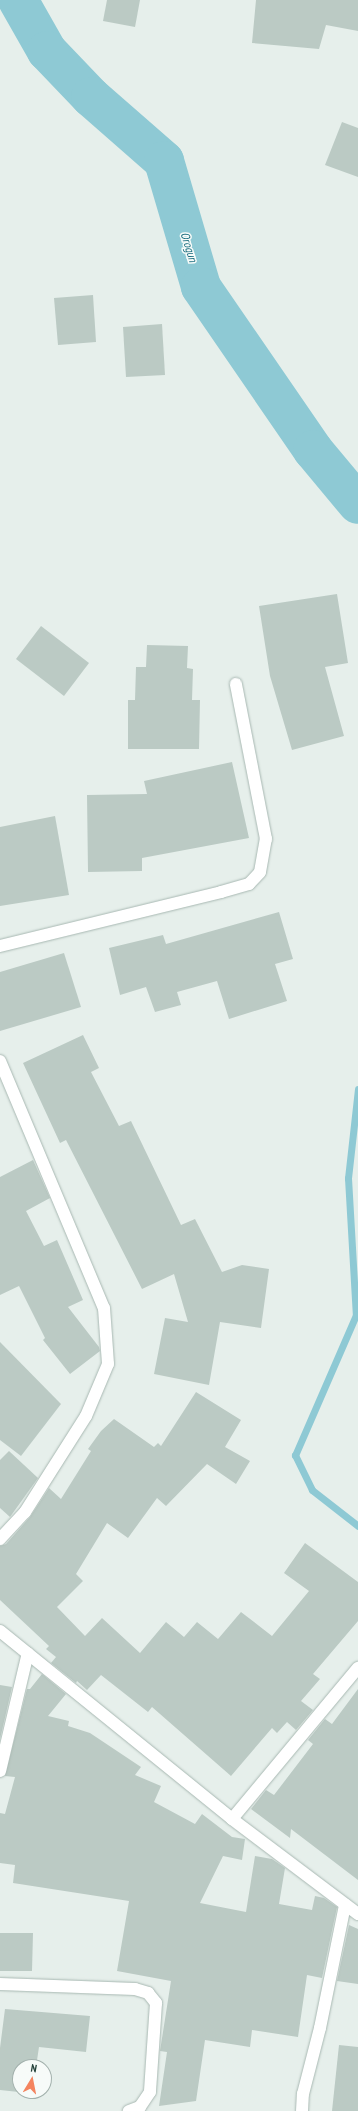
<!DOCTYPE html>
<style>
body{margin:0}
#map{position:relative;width:358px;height:2111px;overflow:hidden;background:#e6efeb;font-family:"PT Sans Narrow",sans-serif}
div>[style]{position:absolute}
.stream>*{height:7px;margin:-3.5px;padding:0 3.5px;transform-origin:3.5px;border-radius:3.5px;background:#8ec9d4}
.river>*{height:40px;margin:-20px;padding:0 20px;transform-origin:20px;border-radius:20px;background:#8ec9d4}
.building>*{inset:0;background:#bbcac4}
.roads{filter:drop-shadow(0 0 1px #a8b8b2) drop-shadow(0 0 1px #a8b8b2)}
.street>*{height:12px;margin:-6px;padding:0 6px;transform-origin:6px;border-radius:6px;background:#fff}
span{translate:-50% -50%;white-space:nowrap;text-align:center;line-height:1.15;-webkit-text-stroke:3px #f7fbf9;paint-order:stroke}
.water-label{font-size:12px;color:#1c6f80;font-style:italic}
.north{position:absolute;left:12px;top:2059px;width:40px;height:40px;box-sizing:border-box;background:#f7fbf9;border:1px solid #a3b1ad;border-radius:50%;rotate:10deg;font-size:11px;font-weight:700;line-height:16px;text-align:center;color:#24423a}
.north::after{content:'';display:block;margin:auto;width:14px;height:18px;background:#f4845f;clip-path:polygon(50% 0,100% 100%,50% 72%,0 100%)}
</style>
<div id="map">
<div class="stream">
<div style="left:358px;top:1089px;width:90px;rotate:96.4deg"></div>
<div style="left:348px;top:1178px;width:137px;rotate:86.7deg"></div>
<div style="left:356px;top:1315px;width:153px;rotate:113.5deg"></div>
<div style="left:295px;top:1455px;width:39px;rotate:64deg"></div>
<div style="left:312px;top:1490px;width:58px;rotate:38deg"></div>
</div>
<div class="river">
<div style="left:18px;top:0;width:59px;rotate:60.4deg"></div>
<div style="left:47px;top:51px;width:64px;rotate:46.3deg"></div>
<div style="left:91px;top:97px;width:97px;rotate:41.2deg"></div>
<div style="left:164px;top:161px;width:131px;rotate:73.6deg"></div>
<div style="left:201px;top:287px;width:198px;rotate:55.5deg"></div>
<div style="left:313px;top:450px;width:70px;rotate:50.2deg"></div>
</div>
<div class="building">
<div style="clip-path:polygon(107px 0,140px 0,135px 27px,103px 21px)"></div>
<div style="clip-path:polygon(256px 0,358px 0,358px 31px,326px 25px,319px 49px,252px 43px)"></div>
<div style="clip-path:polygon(342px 122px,358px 128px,358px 177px,325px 165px)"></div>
<div style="clip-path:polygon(93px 295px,96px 342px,58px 345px,54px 298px)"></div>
<div style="clip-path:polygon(162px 324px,165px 375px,126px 377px,123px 327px)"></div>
<div style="clip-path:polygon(337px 594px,348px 663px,325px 667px,344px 736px,292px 750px,270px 676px,259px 606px)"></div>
<div style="clip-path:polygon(41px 626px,89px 663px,64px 696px,16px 659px)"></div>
<div style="clip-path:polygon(147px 645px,188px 646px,187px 668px,193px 669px,192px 700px,200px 700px,199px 749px,128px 749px,128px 700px,135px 700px,136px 667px,146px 667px)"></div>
<div style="clip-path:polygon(232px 762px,249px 838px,142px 858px,142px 871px,88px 872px,87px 795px,147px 794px,144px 781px)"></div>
<div style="clip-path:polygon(55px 816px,69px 895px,0 906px,0 827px)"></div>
<div style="clip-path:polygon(279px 912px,293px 959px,275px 964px,287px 1001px,229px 1019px,217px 981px,177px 992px,181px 1005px,155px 1012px,146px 987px,120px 995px,109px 948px,163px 935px,166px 944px)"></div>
<div style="clip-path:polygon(64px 953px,81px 1007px,0 1031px,0 972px)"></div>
<div style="clip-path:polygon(83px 1035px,99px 1068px,91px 1072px,119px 1126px,131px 1121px,181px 1225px,195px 1219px,222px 1272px,242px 1265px,269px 1269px,261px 1328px,220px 1322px,209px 1385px,154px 1374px,165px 1318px,188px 1322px,174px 1274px,142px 1289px,66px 1140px,60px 1143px,23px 1063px)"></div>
<div style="clip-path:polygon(33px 1160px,50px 1198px,26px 1211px,44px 1246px,57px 1240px,83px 1300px,68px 1307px,99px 1347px,100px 1351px,70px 1374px,43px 1340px,45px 1338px,19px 1286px,0 1295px,0 1177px)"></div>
<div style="clip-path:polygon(0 1342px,61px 1404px,21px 1456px,0 1440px)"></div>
<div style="clip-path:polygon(196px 1392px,241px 1420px,225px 1447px,250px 1461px,236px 1484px,207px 1464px,166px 1506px,157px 1498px,128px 1538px,107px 1523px,76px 1574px,83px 1581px,57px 1607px,85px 1636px,102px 1618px,140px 1653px,166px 1622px,184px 1637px,197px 1622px,218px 1639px,241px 1612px,272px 1636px,309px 1591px,284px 1573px,305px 1543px,358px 1582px,358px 1621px,313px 1674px,320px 1679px,301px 1701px,313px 1710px,296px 1730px,287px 1722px,277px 1733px,272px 1728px,231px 1776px,152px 1707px,148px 1712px,101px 1675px,87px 1690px,77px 1681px,76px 1683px,51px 1663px,56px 1657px,46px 1649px,49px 1646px,0 1600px,0 1546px,6px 1544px,30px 1517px,49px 1488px,61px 1499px,91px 1451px,88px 1449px,101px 1431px,114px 1419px,154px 1447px,158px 1443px,161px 1446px)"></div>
<div style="clip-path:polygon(9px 1451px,38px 1478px,10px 1517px,0 1508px,0 1460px)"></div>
<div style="clip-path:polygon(42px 1674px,66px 1694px,48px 1716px,69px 1721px,68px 1726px,90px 1733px,141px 1767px,135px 1775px,161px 1786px,154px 1802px,195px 1824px,202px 1814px,232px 1837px,245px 1839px,242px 1860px,223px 1856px,200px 1903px,246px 1912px,255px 1856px,272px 1859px,285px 1868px,279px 1904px,312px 1910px,315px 1896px,324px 1898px,337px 1907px,322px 1978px,307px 1975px,298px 2037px,252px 2030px,250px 2047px,205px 2040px,196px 2101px,159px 2106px,167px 2052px,160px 2051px,171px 1981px,117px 1971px,129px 1901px,13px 1883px,15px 1865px,0 1863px,0 1813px,5px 1814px,15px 1777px,5px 1776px,27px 1689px,30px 1689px)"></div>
<div style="clip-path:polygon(0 1685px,12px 1687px,0 1739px)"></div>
<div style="clip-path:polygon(358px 1689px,358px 1880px,291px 1829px,290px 1838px,251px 1809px,266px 1790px,274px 1795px,313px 1744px,308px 1740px,325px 1719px,332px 1724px)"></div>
<div style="clip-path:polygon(349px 1925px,358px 1929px,358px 1984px,337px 1981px)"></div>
<div style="clip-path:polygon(0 1933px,33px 1933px,32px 1971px,0 1971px)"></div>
<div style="clip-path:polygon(5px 2009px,90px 2016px,86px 2052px,39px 2047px,36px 2067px,20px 2067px,20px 2091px,29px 2091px,28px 2093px,0 2090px,0 2048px)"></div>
<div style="clip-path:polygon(339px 2045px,358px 2047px,358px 2111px,332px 2111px)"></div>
</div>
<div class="roads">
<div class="street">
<div style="left:0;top:946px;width:228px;rotate:-13.7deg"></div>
<div style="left:221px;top:892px;width:29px;rotate:-16deg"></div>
<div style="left:249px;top:884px;width:16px;rotate:-47deg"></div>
<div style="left:260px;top:872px;width:34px;rotate:-80deg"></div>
<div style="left:266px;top:839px;width:158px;rotate:-101deg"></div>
<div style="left:0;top:1061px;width:268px;rotate:67.2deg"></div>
<div style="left:104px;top:1308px;width:56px;rotate:85.9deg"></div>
<div style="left:108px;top:1364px;width:56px;rotate:112.9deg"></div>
<div style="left:86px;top:1416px;width:114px;rotate:122.4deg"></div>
<div style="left:25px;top:1512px;width:37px;rotate:133deg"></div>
<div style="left:0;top:1631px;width:299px;rotate:39deg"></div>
<div style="left:232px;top:1819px;width:158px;rotate:37deg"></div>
<div style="left:0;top:1771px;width:121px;rotate:-76.7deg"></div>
<div style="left:232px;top:1819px;width:197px;rotate:-50.2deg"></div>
<div style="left:0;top:1984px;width:135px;rotate:2.1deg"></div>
<div style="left:135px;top:1989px;width:14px;rotate:17deg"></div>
<div style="left:148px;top:1993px;width:13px;rotate:51deg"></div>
<div style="left:156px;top:2003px;width:89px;rotate:93.9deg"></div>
<div style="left:150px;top:2092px;width:18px;rotate:124deg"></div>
<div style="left:140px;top:2107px;width:12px;rotate:160deg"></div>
<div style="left:302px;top:2111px;width:17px;rotate:-87deg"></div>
<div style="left:303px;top:2094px;width:68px;rotate:-75.6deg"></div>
<div style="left:320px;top:2028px;width:126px;rotate:-78.5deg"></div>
</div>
</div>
<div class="water-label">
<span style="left:189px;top:247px;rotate:73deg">Orogun</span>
</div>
<div class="north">N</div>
</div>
